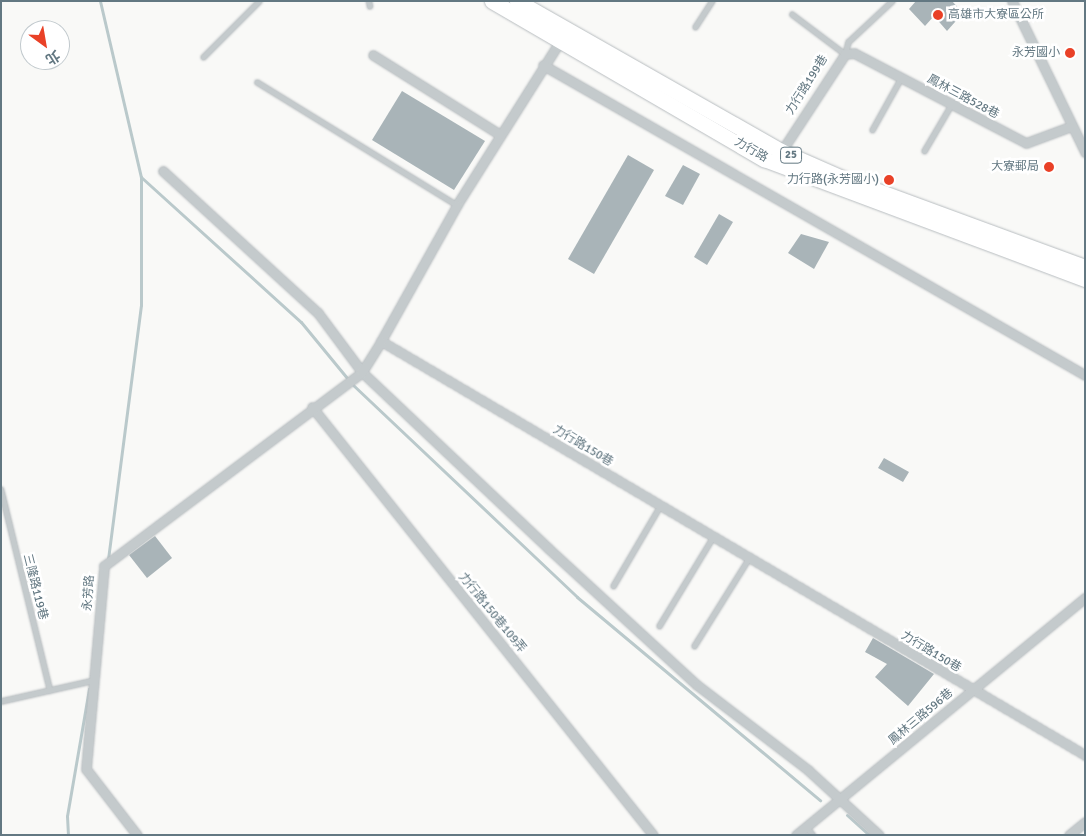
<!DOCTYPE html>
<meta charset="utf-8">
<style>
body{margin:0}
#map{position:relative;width:1086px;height:836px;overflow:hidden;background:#f9f9f7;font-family:Signika,"Noto Sans TC",sans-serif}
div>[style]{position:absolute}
.stream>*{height:3px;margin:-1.5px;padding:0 1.5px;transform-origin:1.5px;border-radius:1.5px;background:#bac9cb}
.building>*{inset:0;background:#a9b4b8}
.roads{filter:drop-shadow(0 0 1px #b8bdc0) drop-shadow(0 0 1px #b8bdc0)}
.service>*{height:4.5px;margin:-2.25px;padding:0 2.25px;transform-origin:2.25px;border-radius:2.25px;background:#c4cacc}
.minor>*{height:9px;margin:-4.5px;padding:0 4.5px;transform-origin:4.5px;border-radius:4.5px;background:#c4cacc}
.primary>*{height:15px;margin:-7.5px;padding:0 7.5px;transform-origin:7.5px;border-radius:7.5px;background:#fff}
.dots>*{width:14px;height:14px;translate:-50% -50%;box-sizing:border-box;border:2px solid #fff;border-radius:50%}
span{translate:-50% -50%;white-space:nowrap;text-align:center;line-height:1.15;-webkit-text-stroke:5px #fff;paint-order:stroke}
.shield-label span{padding:1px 4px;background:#fff;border:1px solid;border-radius:4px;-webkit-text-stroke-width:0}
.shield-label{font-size:11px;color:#637882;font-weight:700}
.poi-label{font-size:12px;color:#637882}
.left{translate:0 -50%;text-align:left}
.right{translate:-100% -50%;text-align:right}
.street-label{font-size:12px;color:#637882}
.frame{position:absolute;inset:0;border:2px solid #637882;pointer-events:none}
.north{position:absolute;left:20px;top:20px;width:50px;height:50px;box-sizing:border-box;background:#fff;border:1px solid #c1c9cd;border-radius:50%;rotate:148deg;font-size:14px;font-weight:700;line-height:20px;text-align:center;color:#637882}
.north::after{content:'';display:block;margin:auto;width:18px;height:22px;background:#e94127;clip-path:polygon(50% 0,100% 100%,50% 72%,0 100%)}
</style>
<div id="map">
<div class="stream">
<div style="left:100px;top:1px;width:181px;rotate:76.9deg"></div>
<div style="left:141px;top:177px;width:128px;rotate:90deg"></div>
<div style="left:141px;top:305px;width:257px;rotate:97.4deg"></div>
<div style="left:141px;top:177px;width:216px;rotate:42.2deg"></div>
<div style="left:301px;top:322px;width:80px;rotate:50.6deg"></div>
<div style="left:352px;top:384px;width:310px;rotate:43.4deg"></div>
<div style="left:577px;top:597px;width:317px;rotate:39.9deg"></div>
<div style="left:847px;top:815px;width:30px;rotate:42deg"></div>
<div style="left:68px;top:835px;width:19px;rotate:-93deg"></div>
<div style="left:67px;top:816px;width:129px;rotate:-80.2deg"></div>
</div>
<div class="building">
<div style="clip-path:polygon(916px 1px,952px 1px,963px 13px,947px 31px,934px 16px,925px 26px,909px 9px)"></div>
<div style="clip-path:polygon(402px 91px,485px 141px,454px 190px,372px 140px)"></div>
<div style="clip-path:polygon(628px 155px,654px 170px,594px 274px,568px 259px)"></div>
<div style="clip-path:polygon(683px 165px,700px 174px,683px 205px,665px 196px)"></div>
<div style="clip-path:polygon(719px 214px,733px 222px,707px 265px,694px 257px)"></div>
<div style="clip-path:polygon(801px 234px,829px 242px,814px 269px,788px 253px)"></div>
<div style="clip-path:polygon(884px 458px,909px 472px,903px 482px,878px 468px)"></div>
<div style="clip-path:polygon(155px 536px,172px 558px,147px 578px,129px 555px)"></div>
<div style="clip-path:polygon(873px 638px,934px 674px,908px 706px,875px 677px,887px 664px,865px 652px)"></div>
</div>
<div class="roads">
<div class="service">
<div style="left:369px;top:1px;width:5px;rotate:79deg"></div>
<div style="left:792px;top:14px;width:66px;rotate:37deg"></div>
<div style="left:845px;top:54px;width:12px;rotate:-76deg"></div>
<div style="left:848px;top:42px;width:60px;rotate:-43deg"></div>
<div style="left:695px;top:27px;width:31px;rotate:-57deg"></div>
<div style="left:203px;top:57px;width:79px;rotate:-45deg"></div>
<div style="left:257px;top:82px;width:235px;rotate:31.6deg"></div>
<div style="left:872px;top:130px;width:60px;rotate:-60.9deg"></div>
<div style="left:924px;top:151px;width:53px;rotate:-59.6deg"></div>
<div style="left:1px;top:489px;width:207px;rotate:76.3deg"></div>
<div style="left:613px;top:586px;width:93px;rotate:-59.6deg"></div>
<div style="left:659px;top:626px;width:104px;rotate:-58.8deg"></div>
<div style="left:694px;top:646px;width:104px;rotate:-58deg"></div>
<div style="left:1px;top:701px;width:95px;rotate:-12.7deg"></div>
<div style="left:806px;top:826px;width:11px;rotate:52deg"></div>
</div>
<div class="minor">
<div style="left:1012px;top:1px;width:168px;rotate:64.2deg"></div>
<div style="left:562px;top:38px;width:197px;rotate:122.2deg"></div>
<div style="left:457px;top:205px;width:156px;rotate:119.2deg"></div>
<div style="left:381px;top:341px;width:817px;rotate:30.46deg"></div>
<div style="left:373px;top:55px;width:149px;rotate:32.1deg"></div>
<div style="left:543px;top:65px;width:624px;rotate:29.77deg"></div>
<div style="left:779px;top:155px;width:121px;rotate:-56.8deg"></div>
<div style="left:845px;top:54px;width:9px;rotate:-6deg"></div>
<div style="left:854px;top:53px;width:194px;rotate:27.6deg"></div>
<div style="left:1026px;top:143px;width:46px;rotate:-20.4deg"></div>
<div style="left:163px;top:171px;width:210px;rotate:42.5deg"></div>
<div style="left:318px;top:313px;width:74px;rotate:53.3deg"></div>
<div style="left:362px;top:372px;width:257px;rotate:43.4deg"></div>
<div style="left:549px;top:549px;width:201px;rotate:42.6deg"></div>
<div style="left:697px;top:685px;width:140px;rotate:37.4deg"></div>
<div style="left:808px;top:770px;width:96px;rotate:42.5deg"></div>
<div style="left:312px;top:407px;width:547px;rotate:51.45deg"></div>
<div style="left:137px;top:835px;width:83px;rotate:-127.7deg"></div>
<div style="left:86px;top:769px;width:204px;rotate:-84.9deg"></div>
<div style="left:104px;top:566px;width:323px;rotate:-36.9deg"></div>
<div style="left:362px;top:372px;width:36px;rotate:-58deg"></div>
<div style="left:796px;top:835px;width:374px;rotate:-39.4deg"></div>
<div style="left:1069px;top:835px;width:21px;rotate:-39deg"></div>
</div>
<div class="primary">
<div style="left:492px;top:1px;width:315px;rotate:30.2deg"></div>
<div style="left:764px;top:159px;width:343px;rotate:20.5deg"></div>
<div style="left:517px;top:1px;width:304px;rotate:29.6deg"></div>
<div style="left:781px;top:151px;width:64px;rotate:23.8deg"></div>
<div style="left:840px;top:177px;width:261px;rotate:20.2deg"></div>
</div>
</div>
<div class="dots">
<div style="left:938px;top:15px;background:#e94127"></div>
<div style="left:1070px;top:53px;background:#e94127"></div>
<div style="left:1049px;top:167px;background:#e94127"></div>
<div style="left:889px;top:180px;background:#e94127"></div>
</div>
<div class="shield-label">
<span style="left:791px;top:155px">25</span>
</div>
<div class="poi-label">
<span class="left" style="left:948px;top:15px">高雄市大寮區公所</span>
<span class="right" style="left:1060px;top:53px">永芳國小</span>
<span class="right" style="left:1039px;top:167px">大寮郵局</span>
<span class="right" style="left:879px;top:180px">力行路(永芳國小)</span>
</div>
<div class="street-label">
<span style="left:807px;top:85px;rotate:-58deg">力行路199巷</span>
<span style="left:963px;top:97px;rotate:28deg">鳳林三路528巷</span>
<span style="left:751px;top:150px;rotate:30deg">力行路</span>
<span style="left:583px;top:446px;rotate:31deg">力行路150巷</span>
<span style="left:35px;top:587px;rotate:76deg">三隆路119巷</span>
<span style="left:89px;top:593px;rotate:-86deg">永芳路</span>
<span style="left:492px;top:613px;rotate:51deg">力行路150巷109弄</span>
<span style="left:931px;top:652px;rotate:31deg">力行路150巷</span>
<span style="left:921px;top:717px;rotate:-40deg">鳳林三路596巷</span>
</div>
<div class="frame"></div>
<div class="north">北</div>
</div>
